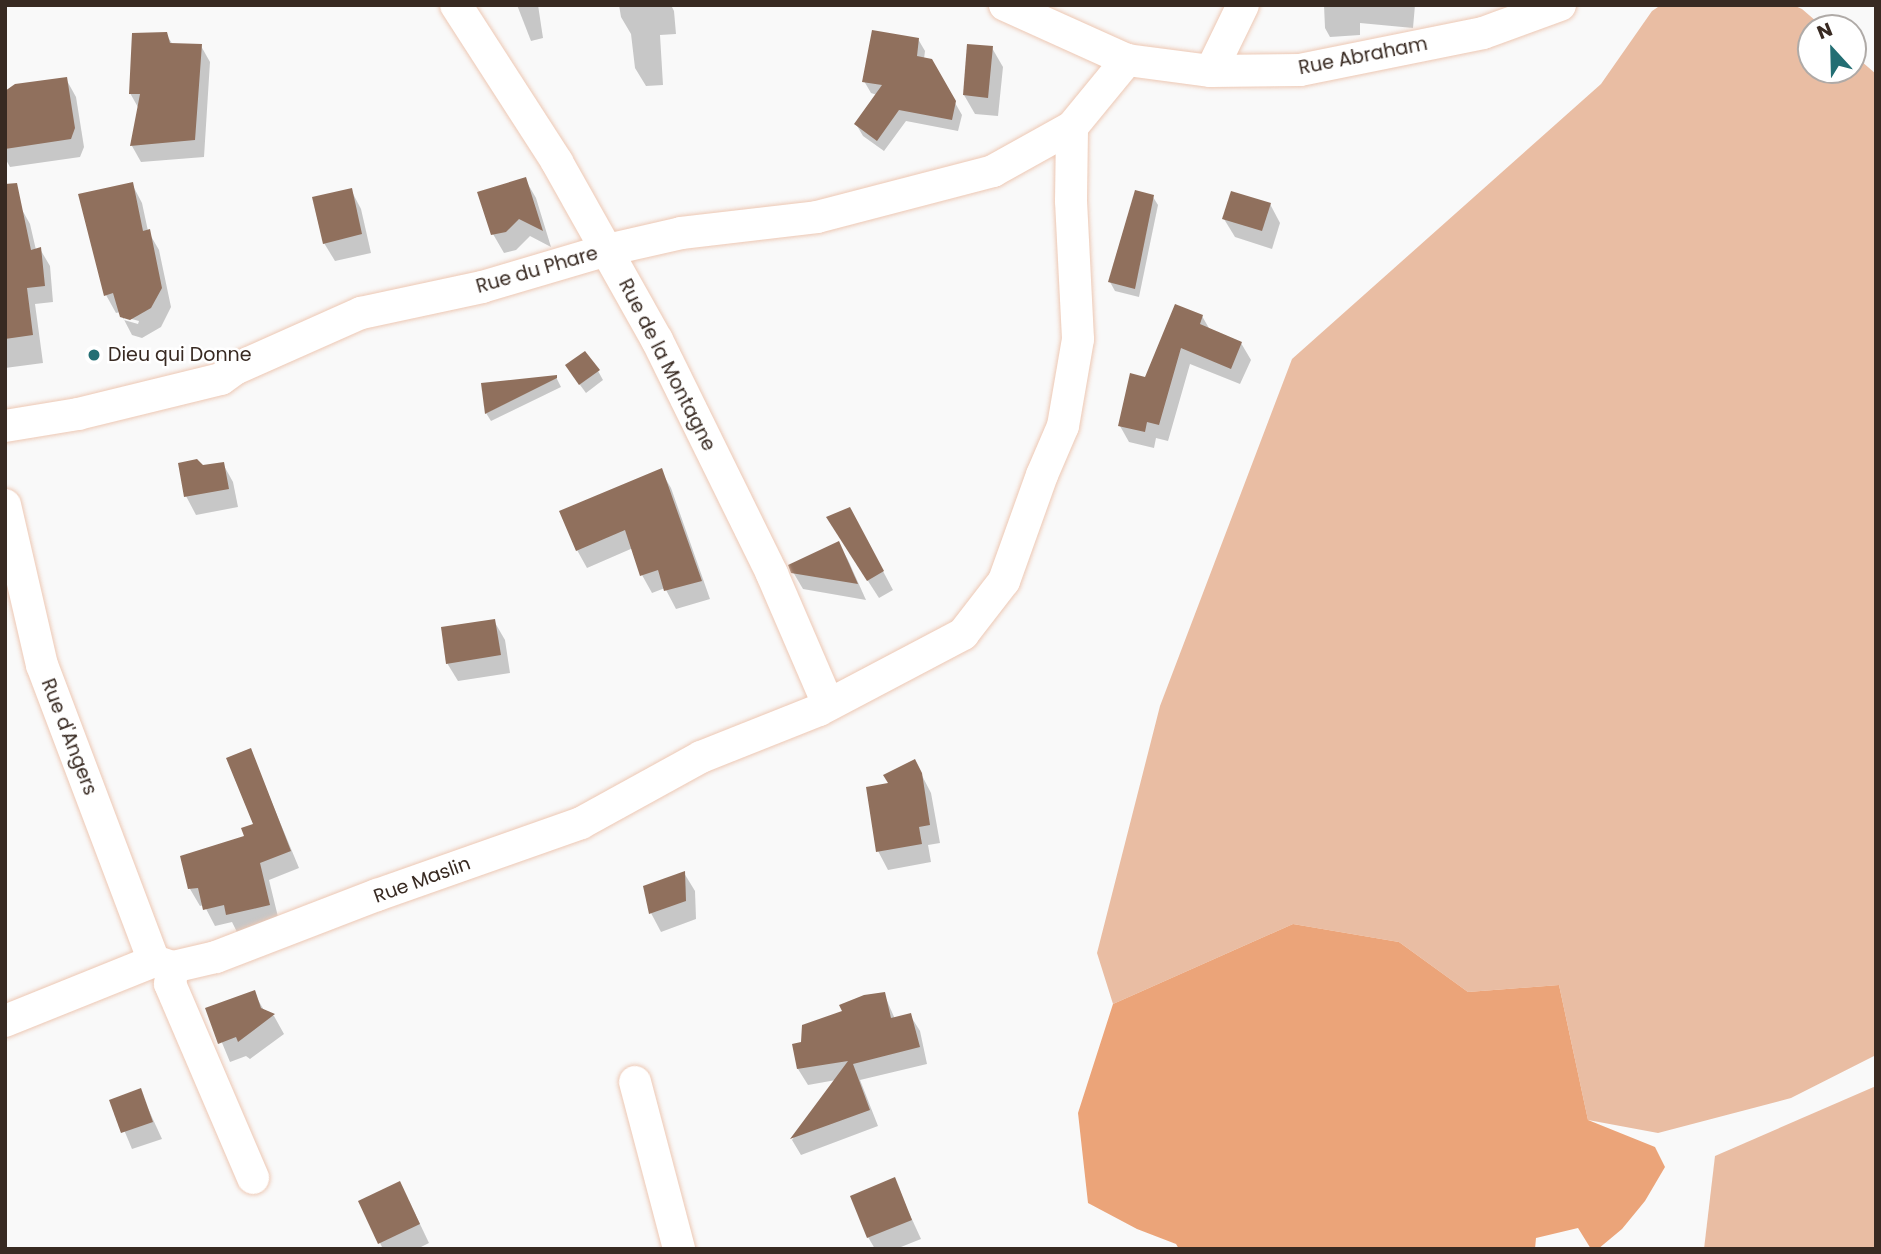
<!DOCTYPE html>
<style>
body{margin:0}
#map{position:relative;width:1881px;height:1254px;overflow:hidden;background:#f9f9f9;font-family:Poppins,sans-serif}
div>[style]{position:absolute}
.green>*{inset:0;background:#e9bda3}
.water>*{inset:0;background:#eba479}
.shadow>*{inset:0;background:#0003}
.building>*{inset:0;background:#90705d}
.roads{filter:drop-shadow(0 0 2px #edc8b4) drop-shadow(0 0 2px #edc8b4)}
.minor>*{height:32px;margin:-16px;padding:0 16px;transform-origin:16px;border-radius:16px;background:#fff}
.dots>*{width:19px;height:19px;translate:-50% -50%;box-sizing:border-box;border:4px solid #fff;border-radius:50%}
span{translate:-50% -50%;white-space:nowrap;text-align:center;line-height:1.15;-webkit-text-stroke:5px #fff;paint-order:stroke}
.street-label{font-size:19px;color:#382a22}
.poi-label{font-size:19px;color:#382a22}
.left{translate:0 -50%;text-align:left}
.frame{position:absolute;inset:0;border:7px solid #382a22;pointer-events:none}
.north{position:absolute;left:1797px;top:14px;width:70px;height:70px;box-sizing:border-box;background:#fff;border:2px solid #afaaa7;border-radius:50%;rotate:338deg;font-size:19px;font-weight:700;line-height:28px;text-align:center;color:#382a22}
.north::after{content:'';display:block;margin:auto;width:24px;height:32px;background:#236e73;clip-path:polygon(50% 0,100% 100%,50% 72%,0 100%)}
</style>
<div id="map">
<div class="green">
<div style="clip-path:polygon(1661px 5px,1793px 5px,1802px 9px,1824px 28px,1811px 28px,1811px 70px,1853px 70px,1853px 54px,1876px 74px,1876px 1055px,1791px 1098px,1658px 1133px,1588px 1120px,1559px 985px,1468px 992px,1399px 942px,1293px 924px,1113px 1004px,1097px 953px,1160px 706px,1292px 359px,1601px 84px,1652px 11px)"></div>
<div style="clip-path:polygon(1876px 1086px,1876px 1249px,1704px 1249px,1715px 1156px)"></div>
</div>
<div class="water">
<div style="clip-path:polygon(1293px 924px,1399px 942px,1468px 992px,1559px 985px,1588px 1120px,1655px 1147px,1665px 1167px,1645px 1201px,1622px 1229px,1598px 1249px,1591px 1249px,1578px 1228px,1536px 1238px,1535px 1249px,1179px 1249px,1176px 1244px,1137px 1229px,1088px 1203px,1078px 1113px,1113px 1004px)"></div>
</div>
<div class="shadow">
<div style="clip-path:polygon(517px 5px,538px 5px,543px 38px,531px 41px)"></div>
<div style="clip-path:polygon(619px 5px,671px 5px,674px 11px,676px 34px,660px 35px,663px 85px,646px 86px,635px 68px,631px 34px,621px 17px)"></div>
<div style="clip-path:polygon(1324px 5px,1415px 5px,1413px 28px,1360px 23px,1360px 35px,1330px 37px,1325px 28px)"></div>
<div style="clip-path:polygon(166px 34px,173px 45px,201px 46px,210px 62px,204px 157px,141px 162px,132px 146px,139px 109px,130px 93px)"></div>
<div style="clip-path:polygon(918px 39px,925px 51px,924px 59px,931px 61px,962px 115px,958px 131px,906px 121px,884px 151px,863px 136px,856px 124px,877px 95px,871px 93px,864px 81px)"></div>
<div style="clip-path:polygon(992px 48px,1003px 67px,998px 116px,975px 114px,964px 95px)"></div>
<div style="clip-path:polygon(66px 79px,76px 97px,84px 147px,80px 157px,10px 167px,5px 158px,5px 91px)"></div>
<div style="clip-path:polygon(525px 179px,536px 198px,551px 247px,530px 236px,516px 250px,504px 253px,493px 234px)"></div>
<div style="clip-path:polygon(evenodd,132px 184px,142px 203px,148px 231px,159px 250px,171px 307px,161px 327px,142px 338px,132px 335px,120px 312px,116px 313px,106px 295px,132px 184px,124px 317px,139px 321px,138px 324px,124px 320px,124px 317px)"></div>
<div style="clip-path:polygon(351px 190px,361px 209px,371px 253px,335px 261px,324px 243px)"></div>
<div style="clip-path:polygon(1153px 197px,1158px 205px,1139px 297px,1115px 291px,1110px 282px)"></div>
<div style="clip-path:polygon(1270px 204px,1280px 223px,1272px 249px,1235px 237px,1224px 219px)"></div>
<div style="clip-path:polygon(21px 208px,30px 224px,36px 250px,40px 249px,50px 266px,53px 302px,35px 304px,43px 363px,5px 368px,5px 211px)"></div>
<div style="clip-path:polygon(1202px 316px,1210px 330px,1241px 343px,1251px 360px,1240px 384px,1190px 364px,1168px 441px,1156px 438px,1154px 448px,1129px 442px,1120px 426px,1146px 379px)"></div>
<div style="clip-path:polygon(598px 371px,603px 380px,586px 393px,572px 374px)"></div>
<div style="clip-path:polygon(556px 377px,561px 387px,491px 421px,486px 413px)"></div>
<div style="clip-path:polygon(223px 464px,233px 482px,238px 507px,196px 515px,186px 496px,202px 467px)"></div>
<div style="clip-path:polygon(661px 471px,671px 488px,710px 599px,676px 609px,665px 588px,652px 593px,642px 575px,633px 548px,587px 568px,577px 550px)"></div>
<div style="clip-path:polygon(860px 528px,893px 590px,879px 598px,839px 536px)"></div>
<div style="clip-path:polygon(838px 543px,848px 560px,866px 600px,803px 589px,793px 572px)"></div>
<div style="clip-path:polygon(494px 621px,505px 640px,510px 673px,458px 681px,447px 663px)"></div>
<div style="clip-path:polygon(250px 750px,299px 868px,269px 880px,279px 921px,237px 932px,232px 922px,215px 926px,204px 905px,200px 906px,190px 889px,182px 858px,246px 837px,256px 825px)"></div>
<div style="clip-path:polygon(915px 762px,931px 793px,940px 843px,928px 845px,931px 862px,888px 870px,878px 851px,890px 785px)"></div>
<div style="clip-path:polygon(684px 873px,695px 891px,696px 919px,661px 932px,651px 913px,645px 888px)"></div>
<div style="clip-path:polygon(254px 993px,265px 1012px,274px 1016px,284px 1034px,250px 1059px,246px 1056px,230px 1062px,208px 1009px)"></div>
<div style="clip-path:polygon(884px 994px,895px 1019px,910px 1015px,920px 1031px,927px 1064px,860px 1080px,878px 1126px,801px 1155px,792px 1140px,836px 1080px,808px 1085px,798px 1069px,803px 1044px,844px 1012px)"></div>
<div style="clip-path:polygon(140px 1091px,162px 1139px,132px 1149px,112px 1101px)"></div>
<div style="clip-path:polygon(894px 1180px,921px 1239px,896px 1249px,875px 1249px,868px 1237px)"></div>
<div style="clip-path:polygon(409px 1201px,429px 1243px,417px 1249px,383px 1249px,380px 1243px)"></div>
</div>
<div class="building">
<div style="clip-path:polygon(872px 30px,919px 38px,917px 56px,932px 59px,956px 101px,952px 120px,899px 110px,877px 141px,854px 124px,882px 85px,862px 82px)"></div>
<div style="clip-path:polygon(167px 32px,170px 43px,202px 44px,195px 140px,130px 146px,140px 94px,129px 94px,132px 33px)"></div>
<div style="clip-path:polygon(967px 44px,993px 46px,988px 98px,963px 95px)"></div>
<div style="clip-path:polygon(67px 77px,75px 128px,71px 139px,5px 149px,5px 91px,15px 84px)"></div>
<div style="clip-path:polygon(526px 177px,543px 231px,519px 219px,506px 232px,491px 235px,477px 192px)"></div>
<div style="clip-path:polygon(133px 182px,143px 231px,150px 229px,162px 288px,151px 308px,130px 320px,120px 317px,113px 293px,104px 296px,78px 194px)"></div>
<div style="clip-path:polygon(17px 183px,31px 250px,41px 247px,45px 286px,27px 288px,33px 335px,5px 339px,5px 184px)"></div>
<div style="clip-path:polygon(352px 188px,362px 234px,323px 244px,312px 197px)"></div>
<div style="clip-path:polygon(1135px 190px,1154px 195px,1135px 289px,1108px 282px)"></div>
<div style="clip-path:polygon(1231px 191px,1271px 203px,1262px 231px,1222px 219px)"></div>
<div style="clip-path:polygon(1175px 304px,1203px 315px,1200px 324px,1242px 342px,1231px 369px,1181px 348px,1159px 425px,1147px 422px,1145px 432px,1118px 426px,1130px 373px,1145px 377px)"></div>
<div style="clip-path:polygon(585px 351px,600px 370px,579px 385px,565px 365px)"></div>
<div style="clip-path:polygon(557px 375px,557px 378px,485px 414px,481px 383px)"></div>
<div style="clip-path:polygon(197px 459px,203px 465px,224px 462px,229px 489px,184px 497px,178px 463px)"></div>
<div style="clip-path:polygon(662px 468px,702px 581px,664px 591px,658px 570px,640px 576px,625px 530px,576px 551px,559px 511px)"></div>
<div style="clip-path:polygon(850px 507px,884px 571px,867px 581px,826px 517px)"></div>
<div style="clip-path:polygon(839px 541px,858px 584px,791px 573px,788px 565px)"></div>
<div style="clip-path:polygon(495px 619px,501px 655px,446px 664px,441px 627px)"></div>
<div style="clip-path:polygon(251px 748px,291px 851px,260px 863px,270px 905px,226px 915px,224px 905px,203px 910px,198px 888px,188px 889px,180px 856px,244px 836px,241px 828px,253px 824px,226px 758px)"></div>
<div style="clip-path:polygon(915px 759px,922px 773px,930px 825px,919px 827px,922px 844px,876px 852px,866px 787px,888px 783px,883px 775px)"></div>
<div style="clip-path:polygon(685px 871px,686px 901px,649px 914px,643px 886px)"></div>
<div style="clip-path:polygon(255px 990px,261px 1008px,275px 1014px,238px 1042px,236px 1037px,218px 1044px,205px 1008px)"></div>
<div style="clip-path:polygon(885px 992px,891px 1018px,911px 1013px,920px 1047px,853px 1064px,870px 1110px,790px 1139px,848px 1061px,797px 1069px,792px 1044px,801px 1042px,802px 1025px,842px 1011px,839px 1005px,864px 995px)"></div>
<div style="clip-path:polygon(141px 1088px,153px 1122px,121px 1133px,109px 1100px)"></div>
<div style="clip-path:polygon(895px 1177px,912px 1220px,867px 1238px,850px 1196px)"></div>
<div style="clip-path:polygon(400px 1181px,420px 1224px,378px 1244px,358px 1201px)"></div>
</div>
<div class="roads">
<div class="minor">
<div style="left:456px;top:5px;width:187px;rotate:57.2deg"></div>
<div style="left:557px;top:162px;width:204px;rotate:60.7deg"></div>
<div style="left:657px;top:340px;width:261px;rotate:63.8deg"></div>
<div style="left:772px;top:574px;width:142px;rotate:66.7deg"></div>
<div style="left:1005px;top:5px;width:134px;rotate:24.3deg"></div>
<div style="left:1127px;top:60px;width:85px;rotate:7.5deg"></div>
<div style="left:1211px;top:71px;width:89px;rotate:-0.6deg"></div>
<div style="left:1300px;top:70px;width:187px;rotate:-11.4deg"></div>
<div style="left:1483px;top:33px;width:82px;rotate:-20deg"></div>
<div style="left:1211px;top:71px;width:73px;rotate:-64.1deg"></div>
<div style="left:5px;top:426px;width:74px;rotate:-9.3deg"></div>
<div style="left:78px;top:414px;width:147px;rotate:-13.8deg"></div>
<div style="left:221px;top:379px;width:17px;rotate:-36deg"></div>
<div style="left:235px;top:369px;width:138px;rotate:-24deg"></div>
<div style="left:361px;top:313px;width:124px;rotate:-12.1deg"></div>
<div style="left:482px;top:287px;width:130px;rotate:-16.5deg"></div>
<div style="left:607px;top:250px;width:76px;rotate:-12.9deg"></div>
<div style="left:681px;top:233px;width:137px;rotate:-6.7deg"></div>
<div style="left:817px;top:217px;width:182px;rotate:-14.6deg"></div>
<div style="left:993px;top:171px;width:90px;rotate:-29.1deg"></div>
<div style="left:5px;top:505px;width:164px;rotate:77deg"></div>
<div style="left:42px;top:665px;width:316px;rotate:69.3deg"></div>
<div style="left:173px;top:967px;width:17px;rotate:100deg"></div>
<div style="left:170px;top:984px;width:211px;rotate:66.8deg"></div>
<div style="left:5px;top:1021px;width:161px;rotate:-21.9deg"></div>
<div style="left:154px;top:961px;width:20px;rotate:18deg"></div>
<div style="left:173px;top:967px;width:44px;rotate:-13.1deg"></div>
<div style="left:216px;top:957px;width:173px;rotate:-21.1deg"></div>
<div style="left:377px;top:895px;width:216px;rotate:-19.4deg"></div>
<div style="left:581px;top:823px;width:137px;rotate:-28.8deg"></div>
<div style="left:701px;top:757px;width:127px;rotate:-21.7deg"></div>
<div style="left:819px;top:710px;width:163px;rotate:-27.8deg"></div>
<div style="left:963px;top:634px;width:67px;rotate:-52.3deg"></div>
<div style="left:1004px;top:581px;width:113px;rotate:-70.3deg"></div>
<div style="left:1042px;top:475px;width:53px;rotate:-66.8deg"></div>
<div style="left:1063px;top:426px;width:88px;rotate:-80.2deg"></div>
<div style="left:1078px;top:339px;width:138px;rotate:-92.9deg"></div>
<div style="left:1071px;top:201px;width:74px;rotate:-89.2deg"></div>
<div style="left:1072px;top:127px;width:87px;rotate:-50.6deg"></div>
<div style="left:635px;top:1082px;width:173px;rotate:75.2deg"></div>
</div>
</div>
<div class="dots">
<div style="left:94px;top:355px;background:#236e73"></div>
</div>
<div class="street-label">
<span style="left:1363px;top:56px;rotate:-11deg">Rue Abraham</span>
<span style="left:537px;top:270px;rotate:-16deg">Rue du Phare</span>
<span style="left:667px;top:365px;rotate:63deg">Rue de la Montagne</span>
<span style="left:69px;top:737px;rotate:69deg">Rue d'Angers</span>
<span style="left:422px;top:880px;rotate:-20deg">Rue Maslin</span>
</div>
<div class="poi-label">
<span class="left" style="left:108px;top:355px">Dieu qui Donne</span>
</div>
<div class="frame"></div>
<div class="north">N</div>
</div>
